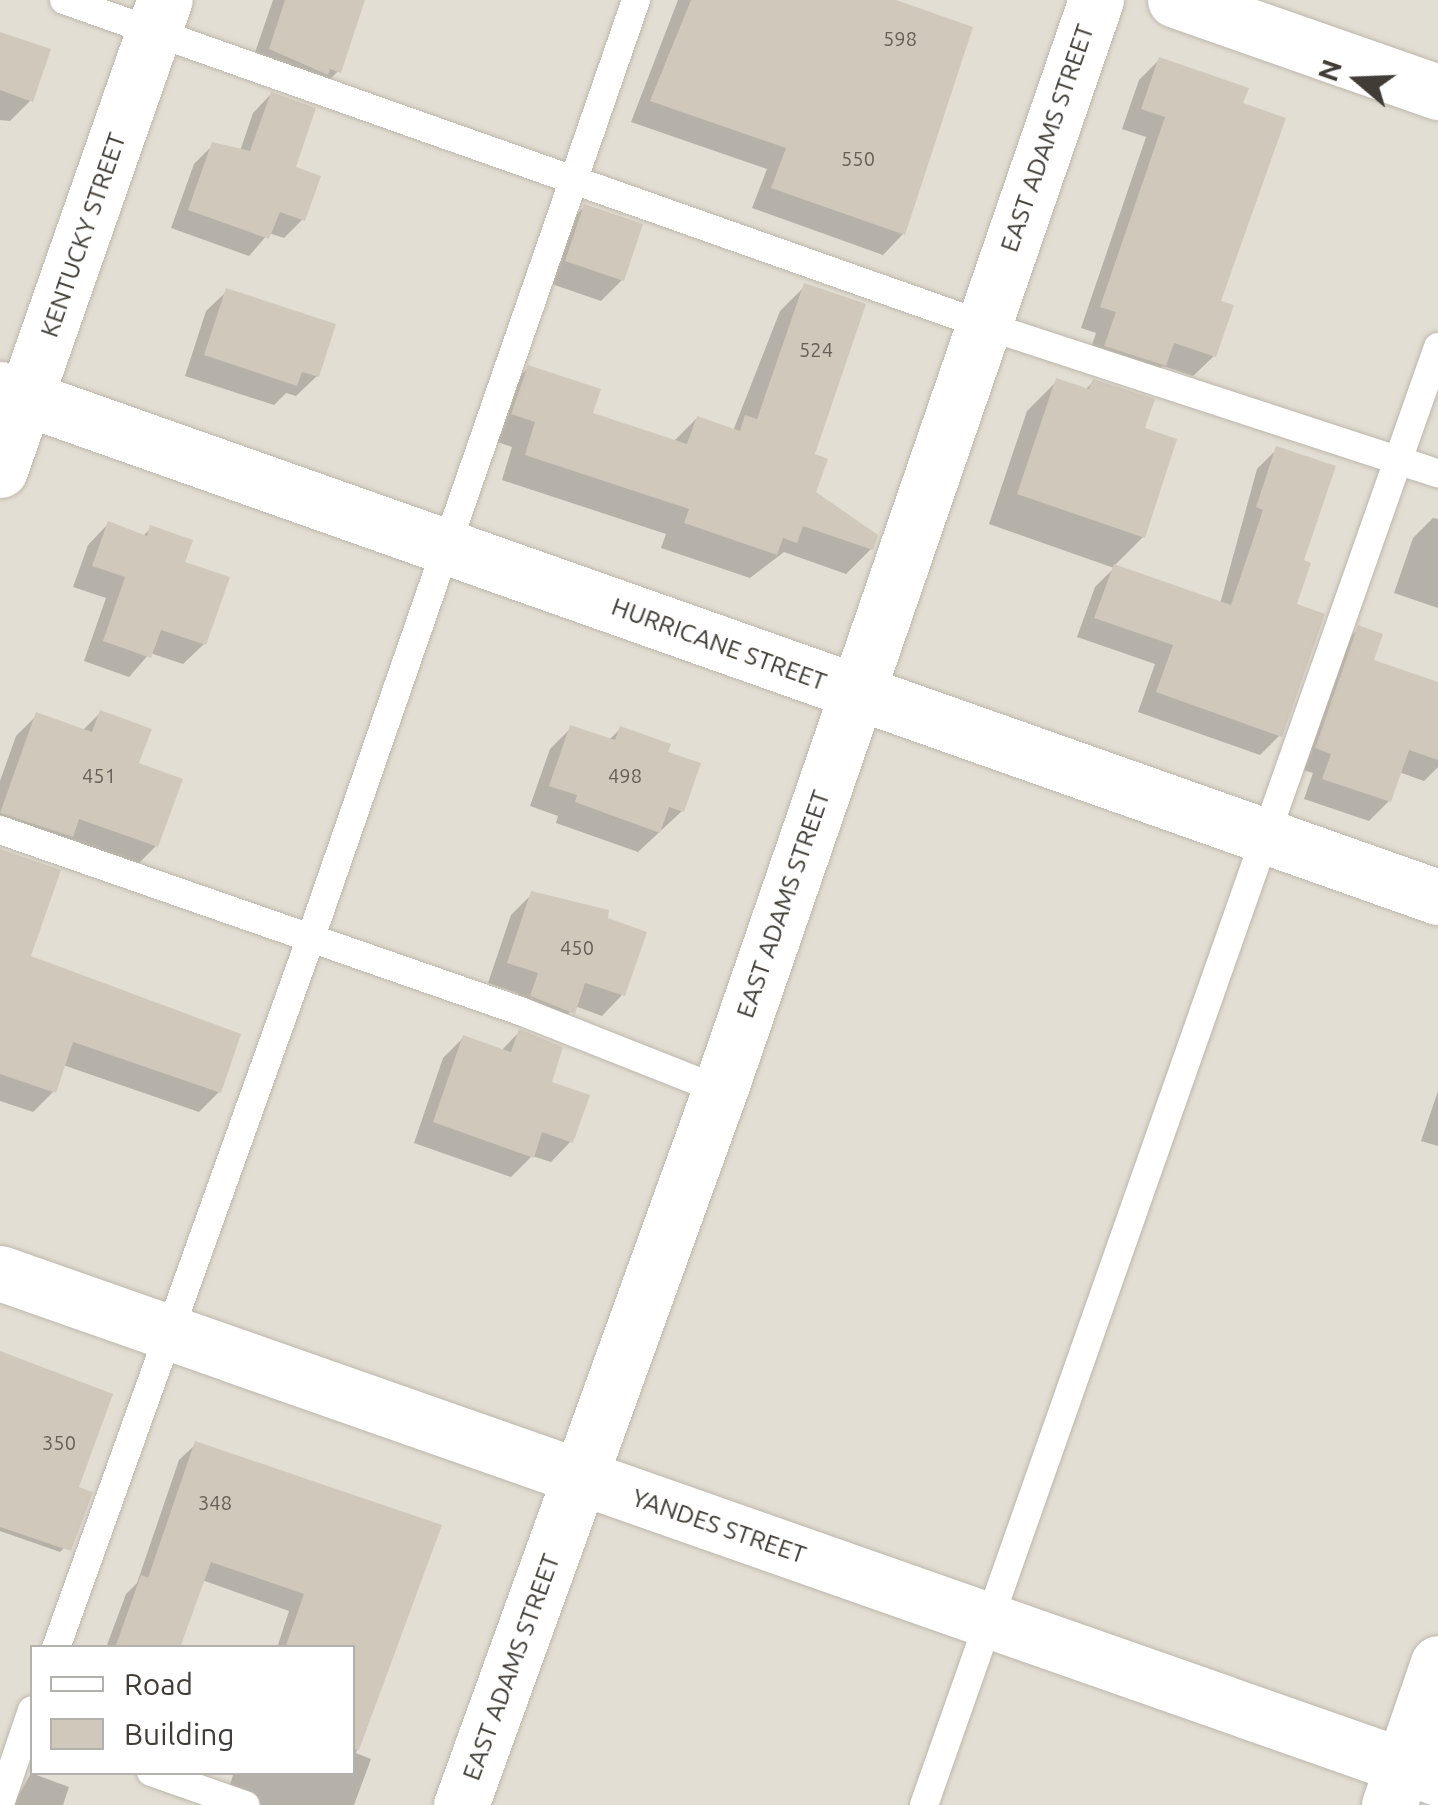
<!DOCTYPE html>
<style>
body{margin:0}
#map{position:relative;width:1438px;height:1805px;overflow:hidden;background:#f0ece4;font-family:Ubuntu,sans-serif}
div>[style]{position:absolute}
.residential>*{inset:0;background:#e3ded3}
.shadow>*{inset:0;background:#0003}
.building>*{inset:0;background:#d0c8bb}
.roads{filter:drop-shadow(0 0 2px #bdb6ab) drop-shadow(0 0 2px #bdb6ab)}
.lane>*{height:28px;margin:-14px;padding:0 14px;transform-origin:14px;border-radius:14px;background:#fff}
.street>*{height:55px;margin:-27.5px;padding:0 27.5px;transform-origin:27.5px;border-radius:27.5px;background:#fff}
span{translate:-50% -50%;white-space:nowrap;text-align:center;line-height:1.15;-webkit-text-stroke:9px #fff;paint-order:stroke}
.number-label{font-size:20px;color:#655f56}
.number-label span{-webkit-text-stroke-width:0}
.street-label{font-size:25px;color:#413c35}
.legend{position:absolute;left:30px;top:1645px;width:325px;height:130px;box-sizing:border-box;background:#fff;border:2px solid #b3b1ae;margin:0;padding:12px 18px;list-style:none;font-size:30px;color:#413c35}
.legend li{display:flex;align-items:center;gap:20px;height:50px}
.legend b{width:50px;border:2px solid #b3b1ae}
.north{position:absolute;left:1308px;top:30px;width:100px;height:100px;-webkit-text-stroke:8px #fff;paint-order:stroke;rotate:289deg;font-size:28px;font-weight:700;line-height:40px;text-align:center;color:#413c35}
.north::after{content:'';display:block;margin:auto;width:35px;height:45px;background:#413c35;clip-path:polygon(50% 0,100% 100%,50% 72%,0 100%)}
</style>
<div id="map">
<div class="residential">
<div style="clip-path:polygon(evenodd,0 0,1438px 0,1438px 1805px,0 1805px,0 0,32px 1648px,352px 1648px,352px 1772px,32px 1772px,32px 1648px)"></div>
</div>
<div class="shadow">
<div style="clip-path:polygon(273px 0,363px 0,338px 71px,318px 92px,249px 70px)"></div>
<div style="clip-path:polygon(678px 0,889px 0,903px 234px,883px 255px,752px 208px,767px 169px,631px 122px)"></div>
<div style="clip-path:polygon(0 34px,31px 100px,10px 121px,0 120px)"></div>
<div style="clip-path:polygon(1159px 60px,1240px 105px,1214px 356px,1193px 376px,1163px 366px,1143px 385px,1085px 366px,1096px 333px,1081px 328px,1146px 137px,1122px 129px,1139px 80px)"></div>
<div style="clip-path:polygon(271px 94px,303px 219px,284px 238px,269px 233px,249px 256px,171px 228px,194px 164px,213px 145px,240px 151px,253px 113px)"></div>
<div style="clip-path:polygon(584px 207px,622px 280px,601px 301px,546px 282px,564px 228px)"></div>
<div style="clip-path:polygon(805px 286px,813px 493px,871px 549px,846px 574px,784px 552px,750px 578px,661px 548px,666px 534px,502px 480px,512px 447px,488px 439px,504px 393px,528px 368px,590px 415px,673px 442px,697px 418px,733px 431px,780px 311px)"></div>
<div style="clip-path:polygon(227px 291px,317px 376px,296px 396px,286px 393px,274px 405px,185px 376px,206px 311px)"></div>
<div style="clip-path:polygon(1057px 381px,1085px 390px,1093px 382px,1142px 430px,1143px 537px,1113px 567px,1220px 604px,1257px 469px,1277px 449px,1301px 562px,1280px 735px,1260px 755px,1138px 712px,1155px 664px,1077px 637px,1095px 587px,1114px 568px,989px 524px,1027px 411px)"></div>
<div style="clip-path:polygon(1433px 518px,1438px 519px,1438px 608px,1394px 593px,1413px 538px)"></div>
<div style="clip-path:polygon(108px 524px,142px 537px,151px 528px,182px 563px,204px 644px,183px 664px,150px 653px,129px 677px,84px 661px,106px 598px,73px 587px,88px 545px)"></div>
<div style="clip-path:polygon(1359px 628px,1371px 661px,1438px 684px,1438px 767px,1424px 781px,1399px 772px,1389px 801px,1369px 821px,1304px 799px,1313px 773px,1297px 768px,1340px 648px)"></div>
<div style="clip-path:polygon(100px 713px,136px 765px,156px 846px,135px 867px,0 840px,0 781px,16px 736px,37px 715px,82px 731px)"></div>
<div style="clip-path:polygon(571px 728px,608px 741px,620px 729px,665px 754px,682px 811px,638px 852px,556px 823px,558px 816px,530px 806px,550px 749px)"></div>
<div style="clip-path:polygon(0 850px,28px 958px,219px 1092px,199px 1112px,63px 1065px,53px 1092px,33px 1112px,0 1101px)"></div>
<div style="clip-path:polygon(532px 894px,622px 995px,602px 1016px,575px 1006px,552px 1033px,511px 1017px,519px 994px,488px 983px,511px 915px)"></div>
<div style="clip-path:polygon(519px 1032px,571px 1141px,551px 1162px,532px 1156px,511px 1177px,414px 1143px,443px 1058px,463px 1038px,501px 1051px)"></div>
<div style="clip-path:polygon(1438px 1091px,1438px 1146px,1421px 1141px)"></div>
<div style="clip-path:polygon(0 1355px,76px 1488px,72px 1540px,60px 1552px,0 1531px)"></div>
<div style="clip-path:polygon(196px 1444px,439px 1526px,356px 1753px,371px 1759px,354px 1805px,260px 1805px,227px 1794px,234px 1772px,352px 1772px,352px 1648px,277px 1648px,289px 1611px,202px 1580px,177px 1648px,107px 1645px,126px 1594px,137px 1583px,179px 1460px)"></div>
<div style="clip-path:polygon(31px 1773px,69px 1787px,63px 1805px,13px 1805px)"></div>
</div>
<div class="building">
<div style="clip-path:polygon(285px 0,365px 0,341px 73px,330px 69px,328px 75px,269px 49px)"></div>
<div style="clip-path:polygon(691px 0,896px 0,973px 27px,905px 235px,771px 188px,786px 148px,650px 101px)"></div>
<div style="clip-path:polygon(0 32px,51px 49px,33px 102px,0 90px)"></div>
<div style="clip-path:polygon(1159px 57px,1249px 88px,1243px 103px,1286px 118px,1221px 301px,1234px 305px,1216px 357px,1174px 343px,1166px 366px,1104px 346px,1116px 312px,1100px 307px,1165px 117px,1141px 109px)"></div>
<div style="clip-path:polygon(271px 92px,316px 108px,296px 167px,321px 176px,305px 221px,280px 212px,269px 239px,188px 210px,212px 142px,250px 151px)"></div>
<div style="clip-path:polygon(584px 204px,643px 224px,624px 281px,565px 261px)"></div>
<div style="clip-path:polygon(804px 283px,866px 304px,815px 454px,828px 459px,816px 492px,878px 535px,873px 550px,803px 526px,797px 543px,783px 538px,777px 555px,684px 523px,689px 509px,525px 455px,535px 422px,511px 414px,528px 365px,601px 389px,593px 413px,687px 444px,697px 416px,740px 431px,745px 415px,757px 419px)"></div>
<div style="clip-path:polygon(226px 288px,336px 324px,319px 377px,302px 372px,297px 386px,204px 355px)"></div>
<div style="clip-path:polygon(1056px 378px,1089px 389px,1093px 379px,1155px 399px,1145px 428px,1177px 439px,1145px 538px,1017px 494px)"></div>
<div style="clip-path:polygon(1276px 446px,1336px 466px,1304px 560px,1311px 563px,1297px 604px,1325px 614px,1282px 737px,1156px 692px,1173px 645px,1094px 618px,1114px 564px,1231px 605px,1263px 510px,1256px 507px)"></div>
<div style="clip-path:polygon(108px 521px,147px 536px,150px 525px,193px 540px,185px 562px,230px 577px,206px 645px,161px 630px,151px 658px,103px 641px,125px 577px,92px 566px)"></div>
<div style="clip-path:polygon(1358px 625px,1383px 634px,1374px 660px,1438px 682px,1438px 760px,1409px 750px,1391px 802px,1322px 779px,1331px 754px,1315px 748px)"></div>
<div style="clip-path:polygon(100px 710px,152px 729px,139px 763px,183px 779px,158px 847px,79px 819px,73px 837px,0 813px,36px 712px,92px 732px)"></div>
<div style="clip-path:polygon(570px 725px,615px 740px,620px 726px,671px 744px,668px 752px,701px 763px,684px 812px,669px 807px,660px 833px,575px 802px,577px 795px,549px 786px)"></div>
<div style="clip-path:polygon(0 849px,61px 870px,31px 956px,241px 1034px,221px 1093px,73px 1042px,56px 1093px,0 1074px)"></div>
<div style="clip-path:polygon(531px 891px,609px 910px,608px 918px,647px 932px,625px 996px,585px 983px,575px 1014px,530px 996px,538px 973px,507px 963px)"></div>
<div style="clip-path:polygon(519px 1029px,563px 1047px,552px 1082px,590px 1095px,573px 1143px,542px 1132px,534px 1158px,433px 1122px,463px 1035px,511px 1052px)"></div>
<div style="clip-path:polygon(0 1351px,113px 1394px,79px 1487px,93px 1492px,71px 1551px,0 1527px)"></div>
<div style="clip-path:polygon(195px 1441px,442px 1525px,359px 1750px,352px 1749px,352px 1648px,285px 1648px,304px 1594px,211px 1562px,180px 1648px,115px 1648px,141px 1575px,148px 1578px)"></div>
</div>
<div class="roads">
<div class="lane">
<div style="left:64px;top:0;width:973px;rotate:19.46deg"></div>
<div style="left:981px;top:324px;width:481px;rotate:18.1deg"></div>
<div style="left:0;top:830px;width:551px;rotate:19.19deg"></div>
<div style="left:520px;top:1011px;width:215px;rotate:21.6deg"></div>
<div style="left:56px;top:1648px;width:752px;rotate:-70.26deg"></div>
<div style="left:310px;top:940px;width:995px;rotate:-70.87deg"></div>
<div style="left:151px;top:1772px;width:100px;rotate:19.3deg"></div>
<div style="left:0;top:1804px;width:99px;rotate:-71.2deg"></div>
<div style="left:924px;top:1805px;width:1546px;rotate:-70.58deg"></div>
</div>
<div class="street">
<div style="left:1175px;top:0;width:279px;rotate:19.3deg"></div>
<div style="left:0;top:389px;width:1525px;rotate:19.46deg"></div>
<div style="left:0;top:470px;width:498px;rotate:-70.7deg"></div>
<div style="left:0;top:1273px;width:1524px;rotate:19.35deg"></div>
<div style="left:461px;top:1805px;width:760px;rotate:-70.09deg"></div>
<div style="left:720px;top:1090px;width:1153px;rotate:-70.97deg"></div>
<div style="left:1389px;top:1805px;width:150px;rotate:-71deg"></div>
</div>
</div>
<div class="number-label">
<span style="left:900px;top:38px">598</span>
<span style="left:858px;top:158px">550</span>
<span style="left:816px;top:349px">524</span>
<span style="left:99px;top:775px">451</span>
<span style="left:625px;top:775px">498</span>
<span style="left:577px;top:947px">450</span>
<span style="left:59px;top:1442px">350</span>
<span style="left:215px;top:1502px">348</span>
</div>
<div class="street-label">
<span style="left:1047px;top:138px;rotate:-71deg">EAST ADAMS STREET</span>
<span style="left:83px;top:235px;rotate:-71deg">KENTUCKY STREET</span>
<span style="left:719px;top:644px;rotate:20deg">HURRICANE STREET</span>
<span style="left:783px;top:904px;rotate:-71deg">EAST ADAMS STREET</span>
<span style="left:719px;top:1526px;rotate:19deg">YANDES STREET</span>
<span style="left:511px;top:1667px;rotate:-70deg">EAST ADAMS STREET</span>
</div>
<ul class="legend">
<li><b style="height:12px;background:#fff"></b>Road</li>
<li><b style="height:28px;background:#d0c8bb"></b>Building</li>
</ul>
<div class="north">N</div>
</div>
